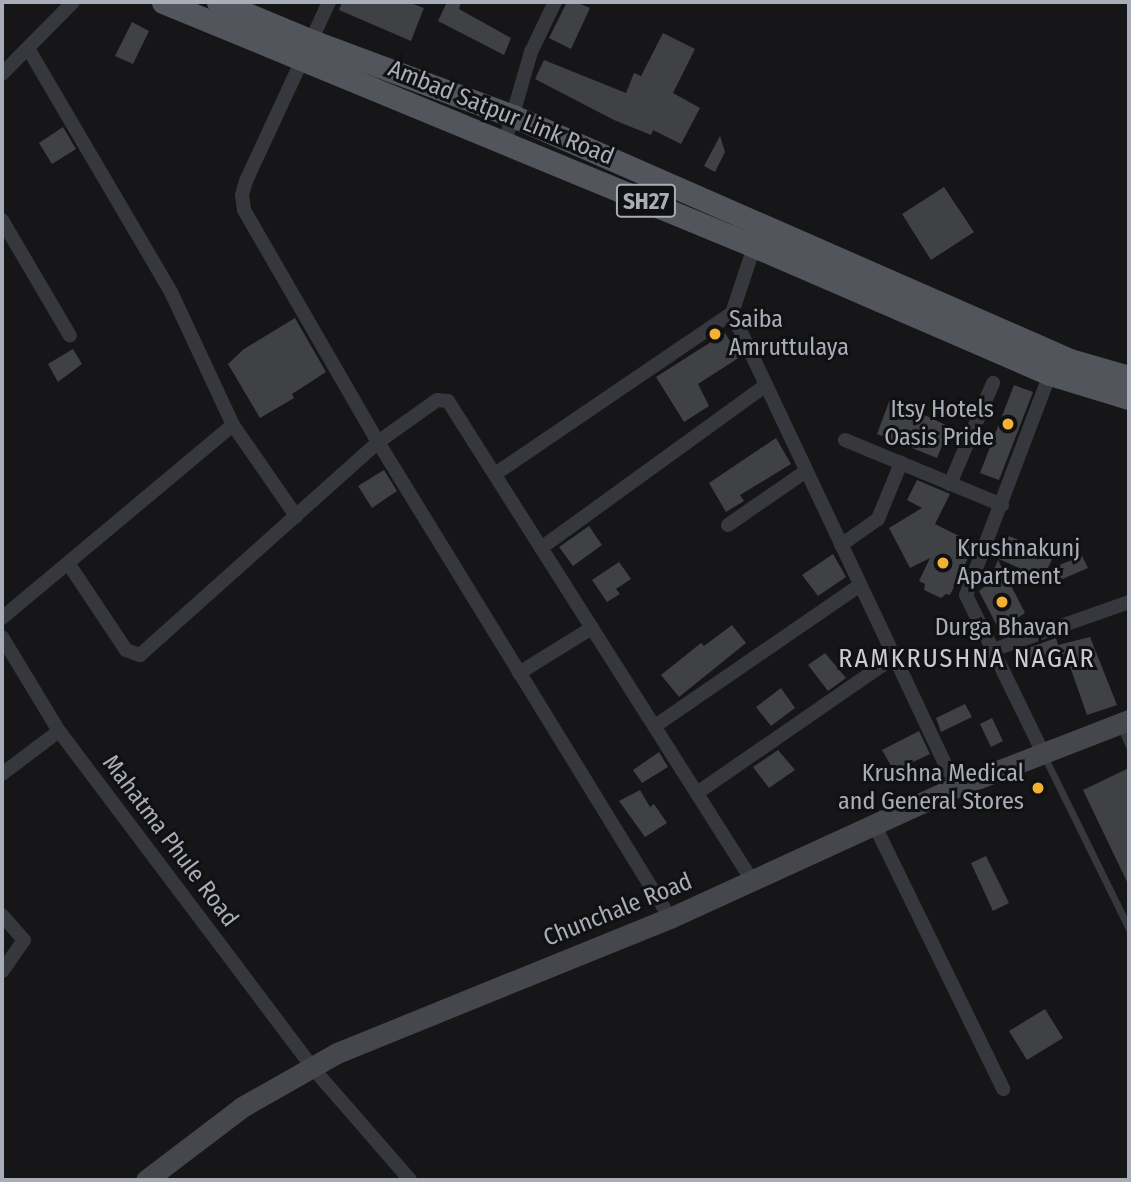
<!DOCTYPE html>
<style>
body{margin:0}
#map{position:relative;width:1131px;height:1182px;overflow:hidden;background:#161618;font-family:"Fira Sans Condensed",sans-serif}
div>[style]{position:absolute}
.building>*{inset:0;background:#404145}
.lane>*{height:7px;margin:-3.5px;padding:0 3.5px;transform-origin:3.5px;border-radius:3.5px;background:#37383d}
.street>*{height:14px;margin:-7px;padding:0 7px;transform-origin:7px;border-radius:7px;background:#37383d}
.secondary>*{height:21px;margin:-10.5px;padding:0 10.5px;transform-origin:10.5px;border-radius:10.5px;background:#45474d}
.primary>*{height:23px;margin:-11.5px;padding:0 11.5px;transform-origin:11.5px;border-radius:11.5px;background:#53555c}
.dots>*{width:19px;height:19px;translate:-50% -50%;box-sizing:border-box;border:4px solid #111113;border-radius:50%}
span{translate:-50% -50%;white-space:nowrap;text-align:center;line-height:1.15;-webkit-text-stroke:6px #111113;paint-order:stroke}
.shield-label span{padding:2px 5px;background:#111113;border:2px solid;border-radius:5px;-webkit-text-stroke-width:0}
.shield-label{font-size:23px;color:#a8adb8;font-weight:700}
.street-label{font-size:24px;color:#a8adb8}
.poi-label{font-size:24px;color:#a8adb8}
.left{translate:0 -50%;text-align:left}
.right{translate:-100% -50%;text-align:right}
.neighbourhood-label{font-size:26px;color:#c9ccd4;letter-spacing:2px}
.frame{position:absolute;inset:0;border:4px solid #a8adb8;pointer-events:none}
</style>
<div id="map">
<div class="building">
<div style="clip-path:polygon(342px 2px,408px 2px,424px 8px,411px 41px,339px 10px)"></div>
<div style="clip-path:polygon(447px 2px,461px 2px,459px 9px,511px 38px,504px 55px,438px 21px)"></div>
<div style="clip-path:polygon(567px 2px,576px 2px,590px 8px,571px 49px,549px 38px)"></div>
<div style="clip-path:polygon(132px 22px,149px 31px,133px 64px,115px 56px)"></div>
<div style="clip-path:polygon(663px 33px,695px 49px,673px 93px,700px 108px,681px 144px,653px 130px,651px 135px,614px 120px,535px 79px,544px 60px,626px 93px,634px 73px,641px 76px)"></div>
<div style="clip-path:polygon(63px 127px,76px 149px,52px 164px,39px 143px)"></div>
<div style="clip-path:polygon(720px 136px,725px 152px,715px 172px,704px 166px)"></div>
<div style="clip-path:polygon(944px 187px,974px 232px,931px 260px,902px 214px)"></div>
<div style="clip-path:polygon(295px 318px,326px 372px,292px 394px,294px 398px,260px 418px,228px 364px,244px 349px)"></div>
<div style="clip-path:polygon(725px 333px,740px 357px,698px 384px,709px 406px,684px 422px,656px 377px)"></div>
<div style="clip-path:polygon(73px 349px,82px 364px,58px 382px,48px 364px)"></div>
<div style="clip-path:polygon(1014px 385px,1033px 392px,999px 480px,980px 473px)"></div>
<div style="clip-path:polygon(890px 399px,950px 427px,937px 458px,877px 434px)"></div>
<div style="clip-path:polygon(776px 438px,791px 464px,740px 495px,744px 501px,726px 512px,709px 483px)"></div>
<div style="clip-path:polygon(384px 470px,397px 491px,372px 508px,358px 486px)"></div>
<div style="clip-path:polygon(917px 480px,950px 494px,935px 524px,975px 544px,950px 595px,946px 594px,941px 598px,924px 590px,925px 584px,919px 581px,930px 558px,910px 568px,889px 528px,922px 508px,907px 500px)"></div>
<div style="clip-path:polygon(589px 526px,602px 545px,573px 566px,559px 547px)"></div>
<div style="clip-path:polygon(1009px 536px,1054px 555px,1047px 570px,1082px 556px,1088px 568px,1053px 583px,999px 559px)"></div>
<div style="clip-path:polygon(833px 554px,846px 577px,818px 596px,802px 575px)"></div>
<div style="clip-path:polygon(998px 560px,1025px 613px,999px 630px,979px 591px,988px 584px,986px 574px,993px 572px)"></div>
<div style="clip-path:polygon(619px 562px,631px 579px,616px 589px,620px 594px,607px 602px,592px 580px)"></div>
<div style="clip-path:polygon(732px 625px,746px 643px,679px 697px,661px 675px,701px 643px,704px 646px)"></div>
<div style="clip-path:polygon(1090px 637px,1117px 705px,1087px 715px,1067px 658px,1022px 670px,1017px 652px,1056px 638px,1058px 645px)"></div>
<div style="clip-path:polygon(825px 653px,846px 678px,828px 691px,808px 665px)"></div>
<div style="clip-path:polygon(781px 688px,795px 708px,771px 726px,756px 707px)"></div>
<div style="clip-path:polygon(965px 704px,972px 717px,941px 732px,936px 718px)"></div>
<div style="clip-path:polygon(992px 718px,1003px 741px,991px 747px,980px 724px)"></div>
<div style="clip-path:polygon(919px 731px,930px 754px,894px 771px,882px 750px)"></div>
<div style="clip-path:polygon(778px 750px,795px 770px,769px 788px,753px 767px)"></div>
<div style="clip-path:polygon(659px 752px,668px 767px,642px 783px,633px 770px)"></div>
<div style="clip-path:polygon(1129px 768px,1129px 886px,1083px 790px)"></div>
<div style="clip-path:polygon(640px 790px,650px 807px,654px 804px,667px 823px,645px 837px,619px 801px)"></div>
<div style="clip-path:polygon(986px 856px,1009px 903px,993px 911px,971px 863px)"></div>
<div style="clip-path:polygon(1045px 1009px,1063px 1038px,1027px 1060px,1009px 1031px)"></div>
</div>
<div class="lane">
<div style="left:1120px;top:725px;width:23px;rotate:67deg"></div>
<div style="left:1044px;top:756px;width:193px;rotate:63.8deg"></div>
</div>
<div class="street">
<div style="left:329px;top:2px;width:197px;rotate:114.9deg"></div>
<div style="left:246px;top:181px;width:15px;rotate:106deg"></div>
<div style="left:242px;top:195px;width:15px;rotate:82deg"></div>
<div style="left:244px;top:210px;width:268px;rotate:60deg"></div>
<div style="left:378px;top:442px;width:558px;rotate:58.47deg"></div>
<div style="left:29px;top:50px;width:281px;rotate:59.6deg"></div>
<div style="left:171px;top:292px;width:147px;rotate:65deg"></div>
<div style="left:233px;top:425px;width:111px;rotate:55.3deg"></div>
<div style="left:2px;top:74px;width:101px;rotate:-45.4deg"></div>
<div style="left:505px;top:142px;width:94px;rotate:-73.9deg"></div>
<div style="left:531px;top:52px;width:55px;rotate:-64.4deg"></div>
<div style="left:2px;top:220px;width:134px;rotate:59.6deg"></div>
<div style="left:756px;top:241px;width:76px;rotate:108.4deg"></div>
<div style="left:732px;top:313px;width:524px;rotate:64.71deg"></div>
<div style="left:845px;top:440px;width:170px;rotate:22.5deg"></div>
<div style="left:495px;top:474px;width:287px;rotate:-34.2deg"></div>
<div style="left:950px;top:484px;width:110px;rotate:-66.9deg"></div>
<div style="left:728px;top:525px;width:95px;rotate:-34.7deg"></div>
<div style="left:841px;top:545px;width:45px;rotate:-35.1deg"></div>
<div style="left:878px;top:519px;width:61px;rotate:-67.7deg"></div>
<div style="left:541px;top:548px;width:278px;rotate:-35.9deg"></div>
<div style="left:68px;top:563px;width:105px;rotate:56.3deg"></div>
<div style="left:126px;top:650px;width:15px;rotate:20deg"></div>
<div style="left:140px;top:655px;width:319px;rotate:-41.8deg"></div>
<div style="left:378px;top:442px;width:72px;rotate:-35.4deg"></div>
<div style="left:437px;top:400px;width:11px;rotate:5deg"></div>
<div style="left:448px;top:401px;width:570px;rotate:57.62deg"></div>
<div style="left:2px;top:618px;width:301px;rotate:-39.9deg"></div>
<div style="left:2px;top:637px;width:110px;rotate:58.8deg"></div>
<div style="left:59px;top:731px;width:419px;rotate:53deg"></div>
<div style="left:311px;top:1066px;width:151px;rotate:49deg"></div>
<div style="left:993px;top:650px;width:144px;rotate:-19.4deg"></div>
<div style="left:519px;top:673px;width:86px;rotate:-31.7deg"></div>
<div style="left:655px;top:726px;width:249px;rotate:-34.5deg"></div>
<div style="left:1044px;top:755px;width:178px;rotate:-116deg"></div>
<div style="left:966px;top:595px;width:236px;rotate:-69.2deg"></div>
<div style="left:2px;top:774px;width:71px;rotate:-37deg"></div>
<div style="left:697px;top:793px;width:239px;rotate:-34.6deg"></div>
<div style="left:874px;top:824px;width:295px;rotate:64deg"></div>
<div style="left:2px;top:915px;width:33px;rotate:49deg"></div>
<div style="left:24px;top:940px;width:38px;rotate:125deg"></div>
</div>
<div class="secondary">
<div style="left:146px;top:1180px;width:121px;rotate:-37.2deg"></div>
<div style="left:242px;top:1107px;width:109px;rotate:-29.6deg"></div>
<div style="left:337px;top:1053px;width:359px;rotate:-22.1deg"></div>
<div style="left:670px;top:918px;width:315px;rotate:-24.6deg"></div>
<div style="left:956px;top:787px;width:186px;rotate:-21.2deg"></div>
</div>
<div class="primary">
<div style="left:163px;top:2px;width:639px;rotate:22.43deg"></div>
<div style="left:754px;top:246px;width:322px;rotate:23.4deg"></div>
<div style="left:1050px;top:374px;width:83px;rotate:16.9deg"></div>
<div style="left:218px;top:2px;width:102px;rotate:22.5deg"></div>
<div style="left:312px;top:41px;width:215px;rotate:20.5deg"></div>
<div style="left:513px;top:116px;width:608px;rotate:23.66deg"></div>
<div style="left:1070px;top:360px;width:61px;rotate:16.1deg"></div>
</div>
<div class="dots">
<div style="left:715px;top:334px;background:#f2b134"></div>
<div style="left:1008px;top:424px;background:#f2b134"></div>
<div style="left:943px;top:563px;background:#f2b134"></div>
<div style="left:1002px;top:602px;background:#f2b134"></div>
<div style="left:1038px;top:788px;background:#f2b134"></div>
</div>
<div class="shield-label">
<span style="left:646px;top:201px">SH27</span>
</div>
<div class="street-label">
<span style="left:501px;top:113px;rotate:22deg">Ambad Satpur Link Road</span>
<span style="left:170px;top:841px;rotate:53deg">Mahatma Phule Road</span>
<span style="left:618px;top:910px;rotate:-22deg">Chunchale Road</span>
</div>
<div class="poi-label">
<span class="left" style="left:729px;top:334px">Saiba<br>Amruttulaya</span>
<span class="right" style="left:994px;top:424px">Itsy Hotels<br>Oasis Pride</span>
<span class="left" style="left:957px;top:563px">Krushnakunj<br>Apartment</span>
<span style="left:1002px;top:628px">Durga Bhavan</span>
<span class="right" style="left:1024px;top:788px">Krushna Medical<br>and General Stores</span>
</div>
<div class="neighbourhood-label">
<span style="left:967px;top:659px">RAMKRUSHNA NAGAR</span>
</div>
<div class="frame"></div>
</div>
